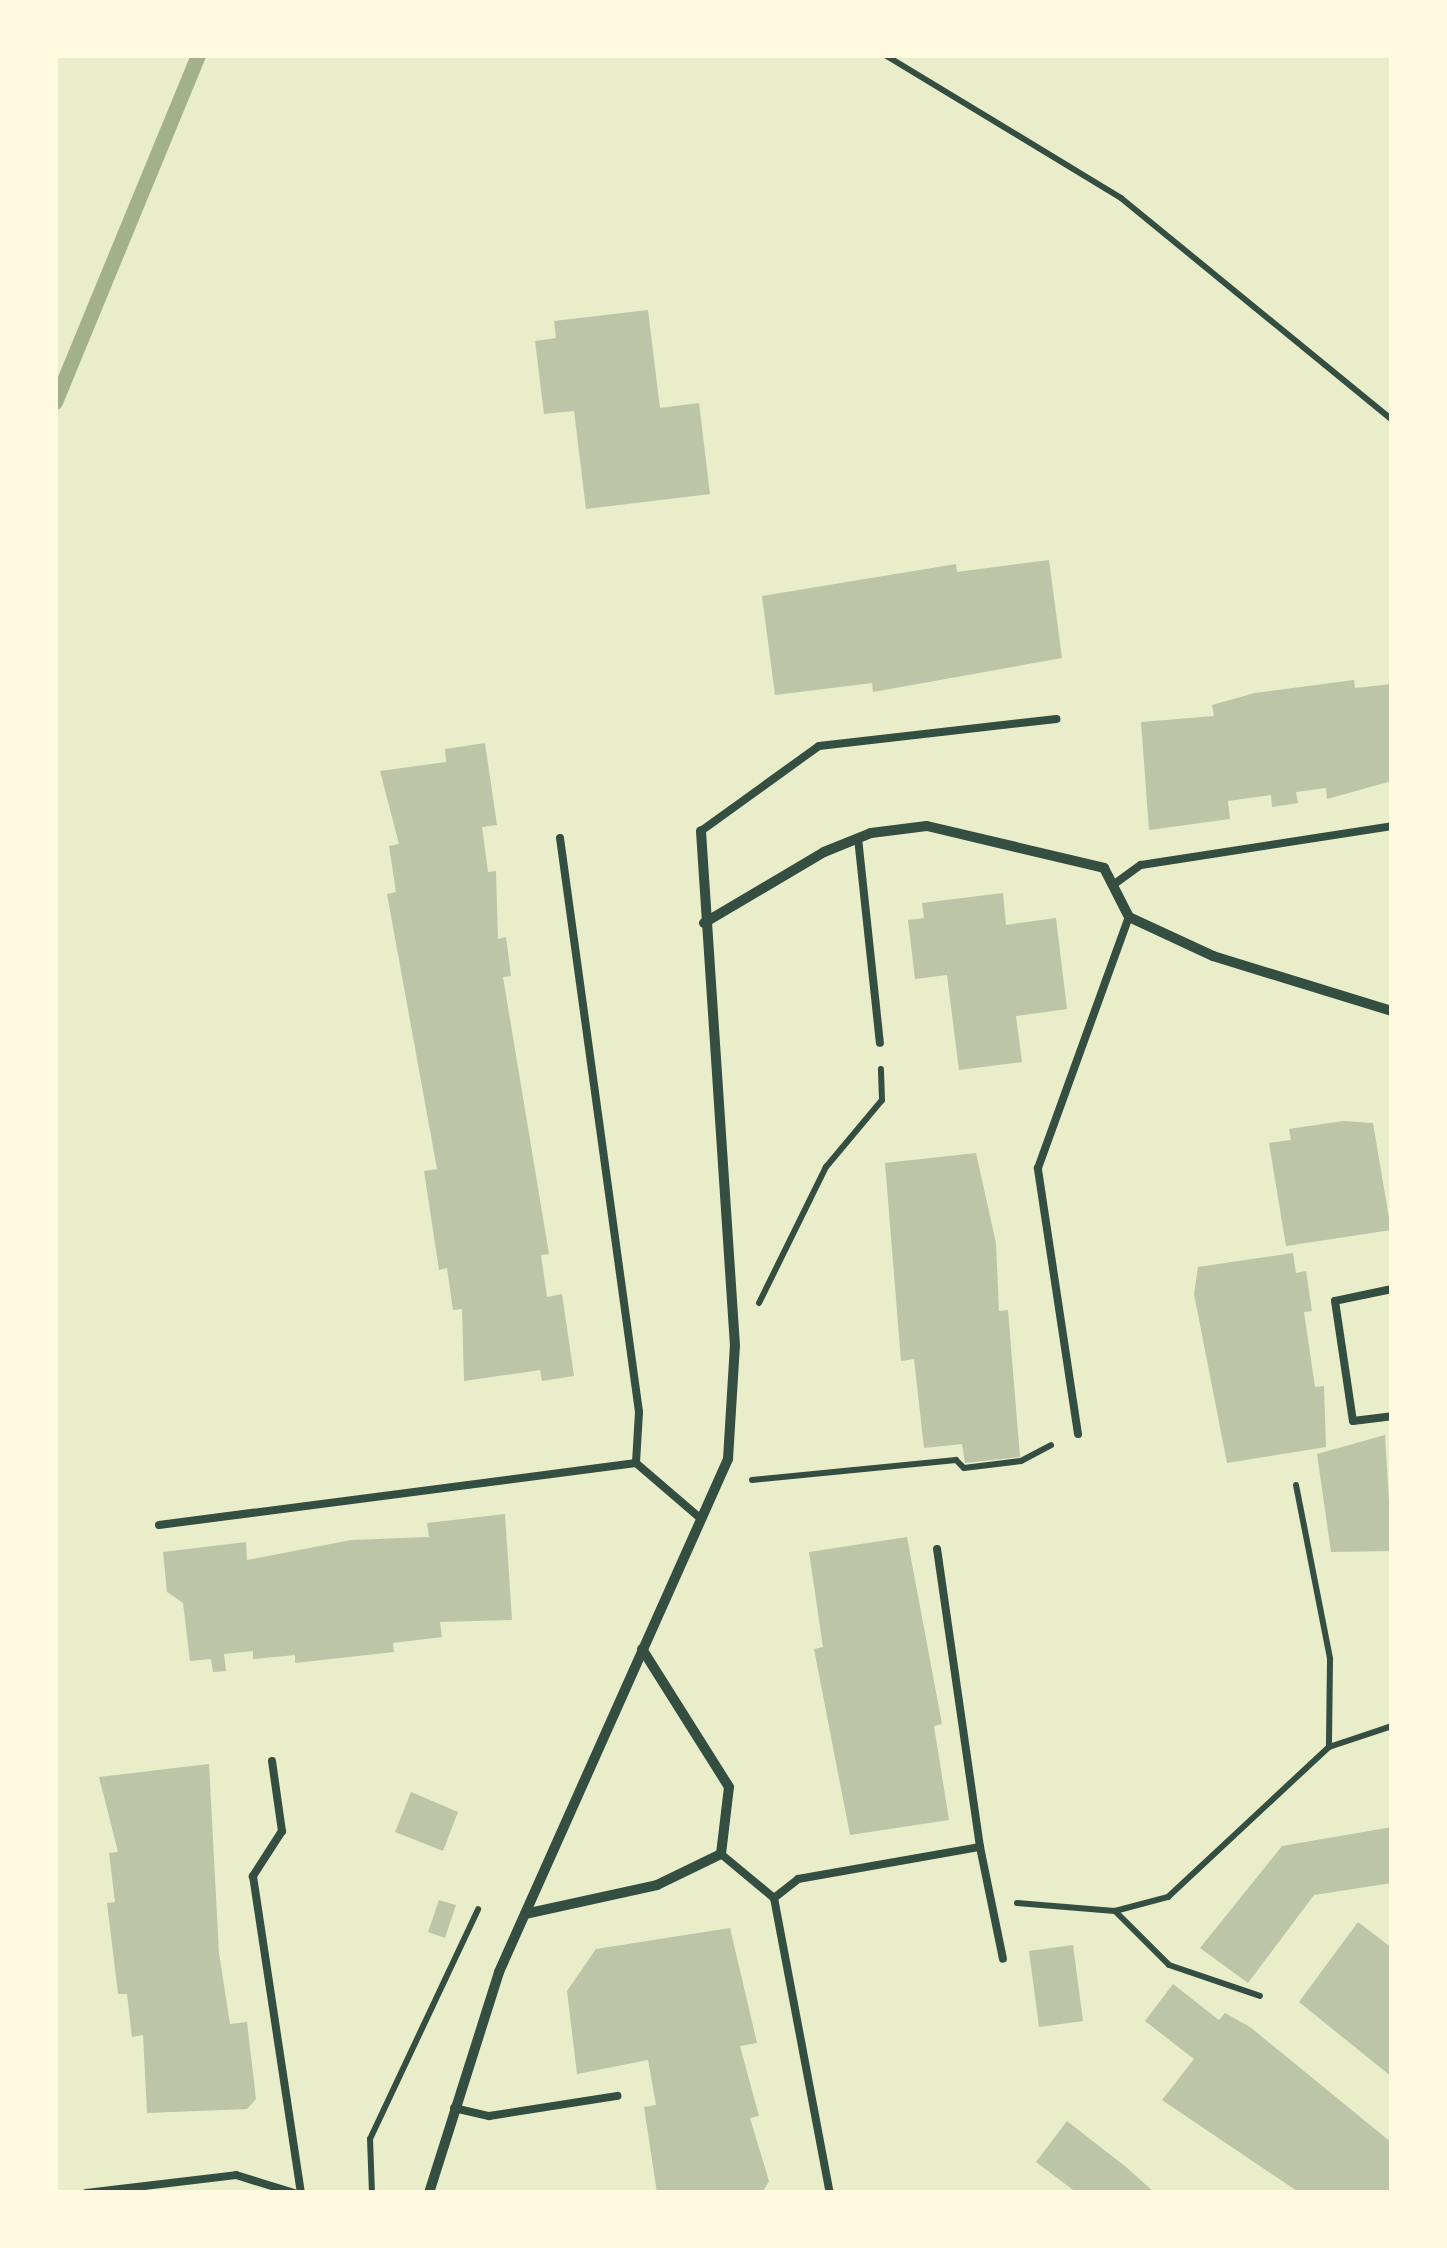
<!DOCTYPE html>
<style>
body{margin:0}
#map{position:relative;width:1447px;height:2248px;overflow:hidden;background:#e9edc9;font-family:Helvetica,sans-serif}
div>[style]{position:absolute}
.stream>*{height:15px;margin:-7.5px;padding:0 7.5px;transform-origin:7.5px;border-radius:7.5px;background:#a3b18a}
.building>*{inset:0;background:#bcc5a7}
.path>*{height:6px;margin:-3px;padding:0 3px;transform-origin:3px;border-radius:3px;background:#344e41}
.service>*{height:8px;margin:-4px;padding:0 4px;transform-origin:4px;border-radius:4px;background:#344e41}
.minor>*{height:10px;margin:-5px;padding:0 5px;transform-origin:5px;border-radius:5px;background:#344e41}
span{translate:-50% -50%;white-space:nowrap;text-align:center;line-height:1.15;-webkit-text-stroke:8px #fefae0;paint-order:stroke}
.frame{position:absolute;inset:0;border:58px solid #fefae0;pointer-events:none}
</style>
<div id="map">
<div class="stream">
<div style="left:55px;top:402px;width:375px;rotate:-67.6deg"></div>
</div>
<div class="building">
<div style="clip-path:polygon(648px 310px,660px 408px,699px 403px,710px 494px,586px 509px,574px 411px,544px 414px,535px 341px,556px 338px,554px 321px)"></div>
<div style="clip-path:polygon(1049px 560px,1062px 658px,873px 692px,872px 683px,775px 695px,762px 596px,956px 564px,957px 572px)"></div>
<div style="clip-path:polygon(1354px 680px,1355px 688px,1392px 684px,1392px 781px,1327px 799px,1326px 788px,1296px 792px,1298px 803px,1272px 807px,1271px 795px,1228px 801px,1230px 819px,1149px 830px,1141px 722px,1214px 716px,1212px 705px,1255px 693px)"></div>
<div style="clip-path:polygon(485px 743px,497px 825px,482px 827px,488px 872px,496px 871px,498px 939px,506px 937px,511px 976px,503px 977px,549px 1254px,541px 1255px,547px 1297px,562px 1294px,574px 1376px,542px 1381px,540px 1370px,464px 1381px,462px 1309px,453px 1310px,447px 1268px,439px 1270px,424px 1171px,437px 1169px,387px 894px,396px 892px,389px 846px,399px 844px,380px 771px,446px 762px,445px 749px)"></div>
<div style="clip-path:polygon(1003px 893px,1006px 925px,1056px 918px,1067px 1009px,1016px 1016px,1022px 1062px,959px 1070px,947px 975px,915px 979px,908px 920px,924px 918px,922px 903px)"></div>
<div style="clip-path:polygon(1343px 1121px,1373px 1123px,1391px 1230px,1286px 1246px,1269px 1143px,1291px 1140px,1289px 1129px)"></div>
<div style="clip-path:polygon(976px 1153px,996px 1243px,999px 1311px,1008px 1310px,1020px 1457px,965px 1463px,962px 1444px,924px 1448px,914px 1359px,901px 1361px,885px 1163px)"></div>
<div style="clip-path:polygon(1293px 1253px,1296px 1273px,1306px 1271px,1312px 1311px,1304px 1312px,1315px 1387px,1324px 1386px,1326px 1447px,1227px 1463px,1194px 1294px,1198px 1267px)"></div>
<div style="clip-path:polygon(1385px 1435px,1392px 1551px,1331px 1552px,1317px 1454px)"></div>
<div style="clip-path:polygon(505px 1514px,512px 1620px,440px 1622px,442px 1637px,393px 1643px,394px 1652px,295px 1663px,295px 1655px,253px 1659px,253px 1651px,224px 1654px,226px 1671px,213px 1672px,211px 1659px,190px 1661px,183px 1603px,167px 1592px,163px 1552px,246px 1542px,247px 1560px,351px 1540px,429px 1537px,427px 1523px)"></div>
<div style="clip-path:polygon(907px 1537px,942px 1724px,934px 1726px,949px 1820px,850px 1835px,814px 1649px,823px 1647px,809px 1552px)"></div>
<div style="clip-path:polygon(209px 1764px,219px 1953px,230px 2024px,247px 2022px,256px 2099px,247px 2109px,147px 2113px,143px 2035px,132px 2037px,127px 1994px,118px 1994px,107px 1903px,115px 1902px,109px 1853px,118px 1852px,99px 1777px)"></div>
<div style="clip-path:polygon(411px 1792px,458px 1812px,443px 1851px,395px 1832px)"></div>
<div style="clip-path:polygon(1392px 1827px,1392px 1883px,1314px 1895px,1248px 1983px,1200px 1948px,1282px 1846px)"></div>
<div style="clip-path:polygon(439px 1900px,456px 1905px,445px 1938px,428px 1932px)"></div>
<div style="clip-path:polygon(1358px 1922px,1392px 1948px,1392px 2077px,1299px 2002px)"></div>
<div style="clip-path:polygon(730px 1928px,757px 2043px,740px 2046px,759px 2116px,750px 2118px,769px 2181px,762px 2193px,657px 2193px,644px 2107px,656px 2105px,648px 2060px,577px 2074px,567px 1991px,596px 1949px)"></div>
<div style="clip-path:polygon(1073px 1945px,1083px 2021px,1039px 2027px,1029px 1951px)"></div>
<div style="clip-path:polygon(1173px 1984px,1219px 2020px,1225px 2013px,1250px 2027px,1392px 2143px,1392px 2193px,1300px 2193px,1162px 2100px,1194px 2059px,1145px 2021px)"></div>
<div style="clip-path:polygon(1067px 2121px,1126px 2167px,1155px 2193px,1077px 2193px,1036px 2162px)"></div>
</div>
<div class="path">
<div style="left:885px;top:55px;width:276px;rotate:31.2deg"></div>
<div style="left:1121px;top:198px;width:350px;rotate:39.3deg"></div>
<div style="left:759px;top:1303px;width:152px;rotate:-63.8deg"></div>
<div style="left:826px;top:1167px;width:87px;rotate:-50.1deg"></div>
<div style="left:882px;top:1100px;width:31px;rotate:-92deg"></div>
<div style="left:752px;top:1480px;width:205px;rotate:-5.6deg"></div>
<div style="left:956px;top:1460px;width:11px;rotate:45deg"></div>
<div style="left:964px;top:1468px;width:57px;rotate:-7deg"></div>
<div style="left:1021px;top:1461px;width:34px;rotate:-28deg"></div>
<div style="left:1296px;top:1485px;width:177px;rotate:78.9deg"></div>
<div style="left:1330px;top:1659px;width:88px;rotate:90.7deg"></div>
<div style="left:1017px;top:1903px;width:98px;rotate:4.7deg"></div>
<div style="left:1115px;top:1911px;width:76px;rotate:45deg"></div>
<div style="left:1169px;top:1965px;width:96px;rotate:18.8deg"></div>
<div style="left:1115px;top:1911px;width:55px;rotate:-14.8deg"></div>
<div style="left:1168px;top:1897px;width:220px;rotate:-43deg"></div>
<div style="left:1329px;top:1747px;width:66px;rotate:-18.4deg"></div>
<div style="left:372px;top:2193px;width:54px;rotate:-92.1deg"></div>
<div style="left:370px;top:2139px;width:254px;rotate:-64.8deg"></div>
</div>
<div class="service">
<div style="left:701px;top:831px;width:145px;rotate:-35.8deg"></div>
<div style="left:819px;top:746px;width:239px;rotate:-6.5deg"></div>
<div style="left:560px;top:838px;width:579px;rotate:82.16deg"></div>
<div style="left:639px;top:1412px;width:51px;rotate:93.4deg"></div>
<div style="left:858px;top:838px;width:206px;rotate:83.9deg"></div>
<div style="left:1113px;top:885px;width:34px;rotate:-36deg"></div>
<div style="left:1141px;top:865px;width:254px;rotate:-8.8deg"></div>
<div style="left:1392px;top:1289px;width:58px;rotate:168.1deg"></div>
<div style="left:1335px;top:1301px;width:121px;rotate:81.5deg"></div>
<div style="left:1353px;top:1421px;width:39px;rotate:-7deg"></div>
<div style="left:1078px;top:1434px;width:269px;rotate:-98.6deg"></div>
<div style="left:1038px;top:1168px;width:267px;rotate:-70.1deg"></div>
<div style="left:159px;top:1525px;width:481px;rotate:-7.4deg"></div>
<div style="left:636px;top:1463px;width:86px;rotate:40.7deg"></div>
<div style="left:272px;top:1761px;width:71px;rotate:81.9deg"></div>
<div style="left:282px;top:1831px;width:54px;rotate:122.8deg"></div>
<div style="left:253px;top:1876px;width:321px;rotate:81.4deg"></div>
<div style="left:980px;top:1847px;width:114px;rotate:78.4deg"></div>
<div style="left:721px;top:1854px;width:69px;rotate:39.7deg"></div>
<div style="left:774px;top:1898px;width:300px;rotate:79.3deg"></div>
<div style="left:774px;top:1898px;width:31px;rotate:-38deg"></div>
<div style="left:798px;top:1879px;width:185px;rotate:-10deg"></div>
<div style="left:980px;top:1847px;width:301px;rotate:-98.2deg"></div>
<div style="left:454px;top:2108px;width:36px;rotate:13deg"></div>
<div style="left:489px;top:2116px;width:130px;rotate:-8.9deg"></div>
<div style="left:86px;top:2193px;width:151px;rotate:-6.8deg"></div>
<div style="left:236px;top:2175px;width:61px;rotate:17.2deg"></div>
</div>
<div class="minor">
<div style="left:704px;top:923px;width:139px;rotate:-30.6deg"></div>
<div style="left:824px;top:852px;width:51px;rotate:-22deg"></div>
<div style="left:871px;top:833px;width:56px;rotate:-7.1deg"></div>
<div style="left:927px;top:826px;width:182px;rotate:13.3deg"></div>
<div style="left:1104px;top:868px;width:55px;rotate:63deg"></div>
<div style="left:1129px;top:917px;width:93px;rotate:24.9deg"></div>
<div style="left:1213px;top:956px;width:187px;rotate:17.1deg"></div>
<div style="left:525px;top:1914px;width:135px;rotate:-12.4deg"></div>
<div style="left:657px;top:1885px;width:71px;rotate:-25.8deg"></div>
<div style="left:721px;top:1854px;width:67px;rotate:-83.2deg"></div>
<div style="left:729px;top:1787px;width:163px;rotate:-122.2deg"></div>
<div style="left:429px;top:2193px;width:232px;rotate:-72.4deg"></div>
<div style="left:499px;top:1972px;width:562px;rotate:-65.94deg"></div>
<div style="left:728px;top:1459px;width:113px;rotate:-86.5deg"></div>
<div style="left:735px;top:1346px;width:516px;rotate:-93.78deg"></div>
</div>
<div class="frame"></div>
</div>
